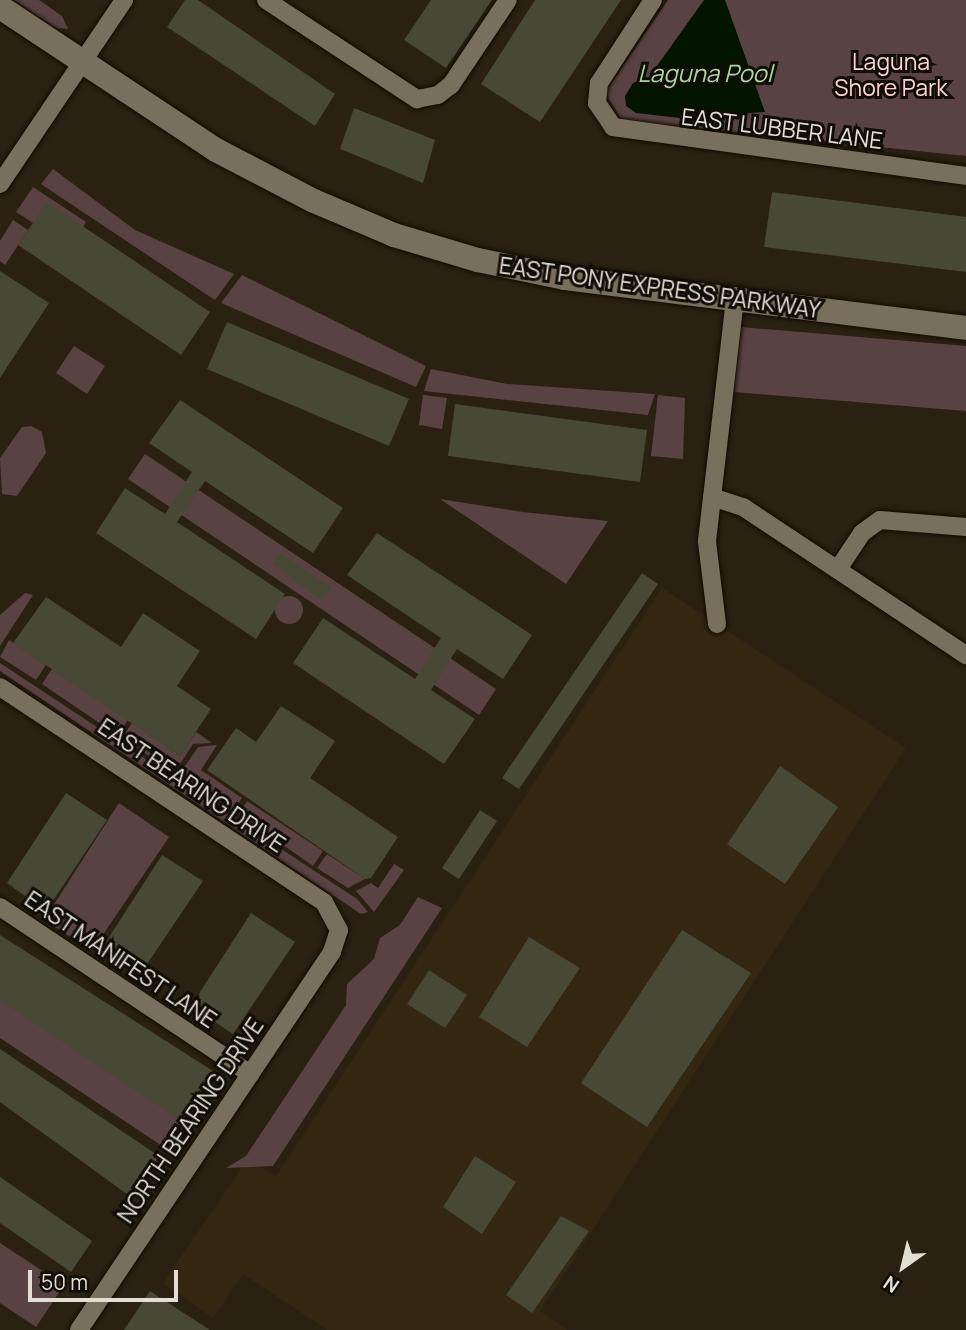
<!DOCTYPE html>
<style>
body{margin:0}
#map{position:relative;width:966px;height:1330px;overflow:hidden;background:#2a2112;font-family:Manrope,sans-serif}
div>[style]{position:absolute}
.built>*{inset:0;background:#332711}
.green>*{inset:0;background:#594342}
.round{border-radius:50%}
.water>*{inset:0;background:#031401}
.building>*{inset:0;background:#474835}
.roads{filter:drop-shadow(0 0 2px #130b01) drop-shadow(0 0 2px #130b01)}
.minor>*{height:18px;margin:-9px;padding:0 9px;transform-origin:9px;border-radius:9px;background:#796f5d}
.secondary>*{height:24px;margin:-12px;padding:0 12px;transform-origin:12px;border-radius:12px;background:#796f5d}
span{translate:-50% -50%;white-space:nowrap;text-align:center;line-height:1.15;-webkit-text-stroke:6px #100c06;paint-order:stroke}
.park-label{font-size:23px;color:#fed4d1}
.street-label{font-size:23px;color:#e3ddd4}
.water-label{font-size:24px;color:#acd4a2;font-style:italic}
.north{position:absolute;left:868px;top:1232px;width:70px;height:70px;-webkit-text-stroke:5px #100c06;paint-order:stroke;rotate:214deg;font-size:19px;font-weight:700;line-height:28px;text-align:center;color:#e3ddd4}
.north::after{content:'';display:block;margin:auto;width:24px;height:32px;background:#e3ddd4;clip-path:polygon(50% 0,100% 100%,50% 72%,0 100%)}
.scale{position:absolute;left:28px;top:1270px;width:150px;height:32px;box-sizing:border-box;border:4px solid #e3ddd4;border-top:0;padding-left:9px;font-size:21px;line-height:24px;white-space:nowrap;color:#e3ddd4;-webkit-text-stroke:5px #100c06;paint-order:stroke}
</style>
<div id="map">
<div class="built">
<div style="clip-path:polygon(662px 588px,906px 748px,540px 1311px,568px 1330px,327px 1330px,243px 1274px,213px 1318px,163px 1283px,247px 1160px,276px 1176px)"></div>
</div>
<div class="green">
<div style="clip-path:polygon(14px 0,39px 0,62px 16px,68px 29px,56px 28px)"></div>
<div style="clip-path:polygon(668px 0,966px 0,966px 156px,622px 120px,605px 93px)"></div>
<div style="clip-path:polygon(53px 169px,135px 230px,234px 274px,215px 300px,41px 184px)"></div>
<div style="clip-path:polygon(33px 187px,86px 222px,83px 227px,33px 223px,16px 212px)"></div>
<div style="clip-path:polygon(13px 220px,28px 230px,5px 265px,0 261px,0 241px)"></div>
<div style="clip-path:polygon(242px 275px,426px 366px,416px 387px,221px 303px)"></div>
<div style="clip-path:polygon(741px 327px,966px 346px,966px 411px,734px 392px)"></div>
<div style="clip-path:polygon(74px 346px,105px 366px,87px 394px,56px 373px)"></div>
<div style="clip-path:polygon(431px 369px,507px 384px,655px 394px,648px 415px,424px 391px)"></div>
<div style="clip-path:polygon(423px 395px,447px 398px,442px 429px,419px 425px)"></div>
<div style="clip-path:polygon(658px 395px,685px 398px,683px 459px,651px 456px)"></div>
<div style="clip-path:polygon(31px 426px,42px 432px,46px 453px,17px 496px,2px 494px,0 458px,22px 427px)"></div>
<div style="clip-path:polygon(145px 454px,496px 689px,479px 715px,128px 479px)"></div>
<div style="clip-path:polygon(440px 499px,523px 512px,608px 521px,566px 584px)"></div>
<div style="clip-path:polygon(25px 593px,33px 595px,0 646px,0 615px)"></div>
<div class="round" style="left:275px;top:596px;width:28px;height:28px"></div>
<div style="clip-path:polygon(9px 640px,46px 665px,36px 680px,0 657px)"></div>
<div style="clip-path:polygon(0 663px,357px 899px,368px 912px,361px 914px,0 671px)"></div>
<div style="clip-path:polygon(52px 669px,128px 720px,117px 735px,42px 684px)"></div>
<div style="clip-path:polygon(132px 723px,180px 756px,196px 732px,212px 743px,193px 744px,174px 773px,122px 737px)"></div>
<div style="clip-path:polygon(217px 745px,201px 770px,242px 798px,233px 811px,179px 775px,198px 747px)"></div>
<div style="clip-path:polygon(247px 801px,323px 851px,313px 866px,239px 814px)"></div>
<div style="clip-path:polygon(119px 803px,169px 837px,92px 951px,44px 920px)"></div>
<div style="clip-path:polygon(327px 854px,365px 879px,348px 888px,317px 868px)"></div>
<div style="clip-path:polygon(394px 864px,404px 870px,374px 912px,356px 891px,371px 883px,378px 888px)"></div>
<div style="clip-path:polygon(418px 897px,442px 908px,273px 1166px,226px 1168px,246px 1156px,346px 1005px,347px 984px,374px 959px,380px 938px,400px 925px)"></div>
<div style="clip-path:polygon(0 997px,191px 1123px,171px 1152px,0 1038px)"></div>
<div style="clip-path:polygon(0 1243px,64px 1285px,36px 1327px,0 1303px)"></div>
</div>
<div class="water">
<div style="clip-path:polygon(704px 0,725px 0,765px 112px,680px 118px,636px 113px,626px 106px,625px 96px,633px 83px,649px 77px)"></div>
</div>
<div class="building">
<div style="clip-path:polygon(185px 0,198px 0,335px 94px,315px 126px,167px 27px)"></div>
<div style="clip-path:polygon(431px 0,492px 0,446px 68px,404px 40px)"></div>
<div style="clip-path:polygon(535px 0,621px 0,540px 122px,481px 84px)"></div>
<div style="clip-path:polygon(354px 108px,435px 140px,423px 183px,340px 149px)"></div>
<div style="clip-path:polygon(772px 192px,966px 217px,966px 272px,764px 247px)"></div>
<div style="clip-path:polygon(47px 202px,210px 312px,181px 355px,18px 245px)"></div>
<div style="clip-path:polygon(0 271px,49px 303px,0 378px)"></div>
<div style="clip-path:polygon(227px 322px,409px 399px,389px 446px,207px 369px)"></div>
<div style="clip-path:polygon(180px 400px,343px 508px,313px 553px,205px 481px,177px 522px,285px 594px,256px 639px,96px 533px,125px 488px,165px 514px,192px 472px,149px 443px)"></div>
<div style="clip-path:polygon(455px 404px,647px 430px,640px 482px,448px 456px)"></div>
<div style="clip-path:polygon(377px 533px,532px 635px,503px 679px,457px 649px,431px 690px,475px 719px,444px 764px,293px 663px,323px 618px,415px 679px,441px 638px,347px 575px)"></div>
<div style="clip-path:polygon(280px 553px,331px 587px,322px 600px,272px 564px)"></div>
<div style="clip-path:polygon(642px 573px,658px 584px,519px 789px,502px 778px)"></div>
<div style="clip-path:polygon(46px 597px,121px 647px,143px 613px,200px 651px,177px 686px,211px 709px,180px 756px,13px 643px)"></div>
<div style="clip-path:polygon(281px 706px,335px 741px,310px 778px,398px 837px,371px 878px,365px 879px,207px 770px,236px 728px,256px 742px)"></div>
<div style="clip-path:polygon(780px 766px,838px 807px,785px 884px,727px 844px)"></div>
<div style="clip-path:polygon(66px 793px,107px 820px,46px 911px,7px 883px)"></div>
<div style="clip-path:polygon(480px 810px,497px 821px,459px 879px,442px 868px)"></div>
<div style="clip-path:polygon(162px 855px,203px 881px,141px 973px,102px 948px)"></div>
<div style="clip-path:polygon(251px 913px,295px 942px,233px 1034px,191px 1006px)"></div>
<div style="clip-path:polygon(682px 930px,751px 973px,647px 1127px,581px 1083px)"></div>
<div style="clip-path:polygon(0 935px,213px 1071px,179px 1119px,0 1000px)"></div>
<div style="clip-path:polygon(529px 937px,580px 968px,527px 1047px,479px 1017px)"></div>
<div style="clip-path:polygon(429px 970px,467px 995px,445px 1028px,407px 1004px)"></div>
<div style="clip-path:polygon(0 1049px,159px 1156px,131px 1197px,0 1102px)"></div>
<div style="clip-path:polygon(475px 1156px,516px 1182px,482px 1234px,443px 1207px)"></div>
<div style="clip-path:polygon(0 1177px,92px 1241px,71px 1272px,0 1223px)"></div>
<div style="clip-path:polygon(561px 1216px,589px 1231px,532px 1313px,506px 1295px)"></div>
<div style="clip-path:polygon(150px 1291px,210px 1330px,124px 1330px)"></div>
</div>
<div class="roads">
<div class="minor">
<div style="left:266px;top:0;width:181px;rotate:33.3deg"></div>
<div style="left:417px;top:99px;width:21px;rotate:-11deg"></div>
<div style="left:438px;top:95px;width:16px;rotate:-38deg"></div>
<div style="left:451px;top:85px;width:102px;rotate:-56.2deg"></div>
<div style="left:653px;top:0;width:99px;rotate:123deg"></div>
<div style="left:599px;top:83px;width:20px;rotate:96deg"></div>
<div style="left:597px;top:103px;width:29px;rotate:56deg"></div>
<div style="left:613px;top:127px;width:356px;rotate:7.9deg"></div>
<div style="left:0;top:184px;width:222px;rotate:-56deg"></div>
<div style="left:712px;top:497px;width:33px;rotate:18deg"></div>
<div style="left:743px;top:507px;width:268px;rotate:33.6deg"></div>
<div style="left:838px;top:569px;width:43px;rotate:-56.3deg"></div>
<div style="left:862px;top:533px;width:22px;rotate:-36deg"></div>
<div style="left:880px;top:520px;width:86px;rotate:4.7deg"></div>
<div style="left:717px;top:624px;width:84px;rotate:-96.9deg"></div>
<div style="left:707px;top:541px;width:244px;rotate:-83.4deg"></div>
<div style="left:0;top:687px;width:389px;rotate:33.6deg"></div>
<div style="left:324px;top:902px;width:32px;rotate:62deg"></div>
<div style="left:339px;top:930px;width:23px;rotate:108deg"></div>
<div style="left:332px;top:952px;width:455px;rotate:123.8deg"></div>
<div style="left:0;top:907px;width:301px;rotate:33.7deg"></div>
</div>
<div class="secondary">
<div style="left:0;top:7px;width:259px;rotate:33.5deg"></div>
<div style="left:216px;top:150px;width:110px;rotate:27.5deg"></div>
<div style="left:314px;top:201px;width:87px;rotate:23deg"></div>
<div style="left:394px;top:235px;width:88px;rotate:16.6deg"></div>
<div style="left:478px;top:260px;width:89px;rotate:11.7deg"></div>
<div style="left:565px;top:278px;width:404px;rotate:7.1deg"></div>
</div>
</div>
<div class="park-label">
<span style="left:891px;top:74px">Laguna<br>Shore Park</span>
</div>
<div class="street-label">
<span style="left:782px;top:128px;rotate:7deg">EAST LUBBER LANE</span>
<span style="left:660px;top:287px;rotate:8deg">EAST PONY EXPRESS PARKWAY</span>
<span style="left:192px;top:785px;rotate:34deg">EAST BEARING DRIVE</span>
<span style="left:121px;top:959px;rotate:34deg">EAST MANIFEST LANE</span>
<span style="left:190px;top:1120px;rotate:-56deg">NORTH BEARING DRIVE</span>
</div>
<div class="water-label">
<span style="left:705px;top:73px">Laguna Pool</span>
</div>
<div class="north">N</div>
<div class="scale">50 m</div>
</div>
